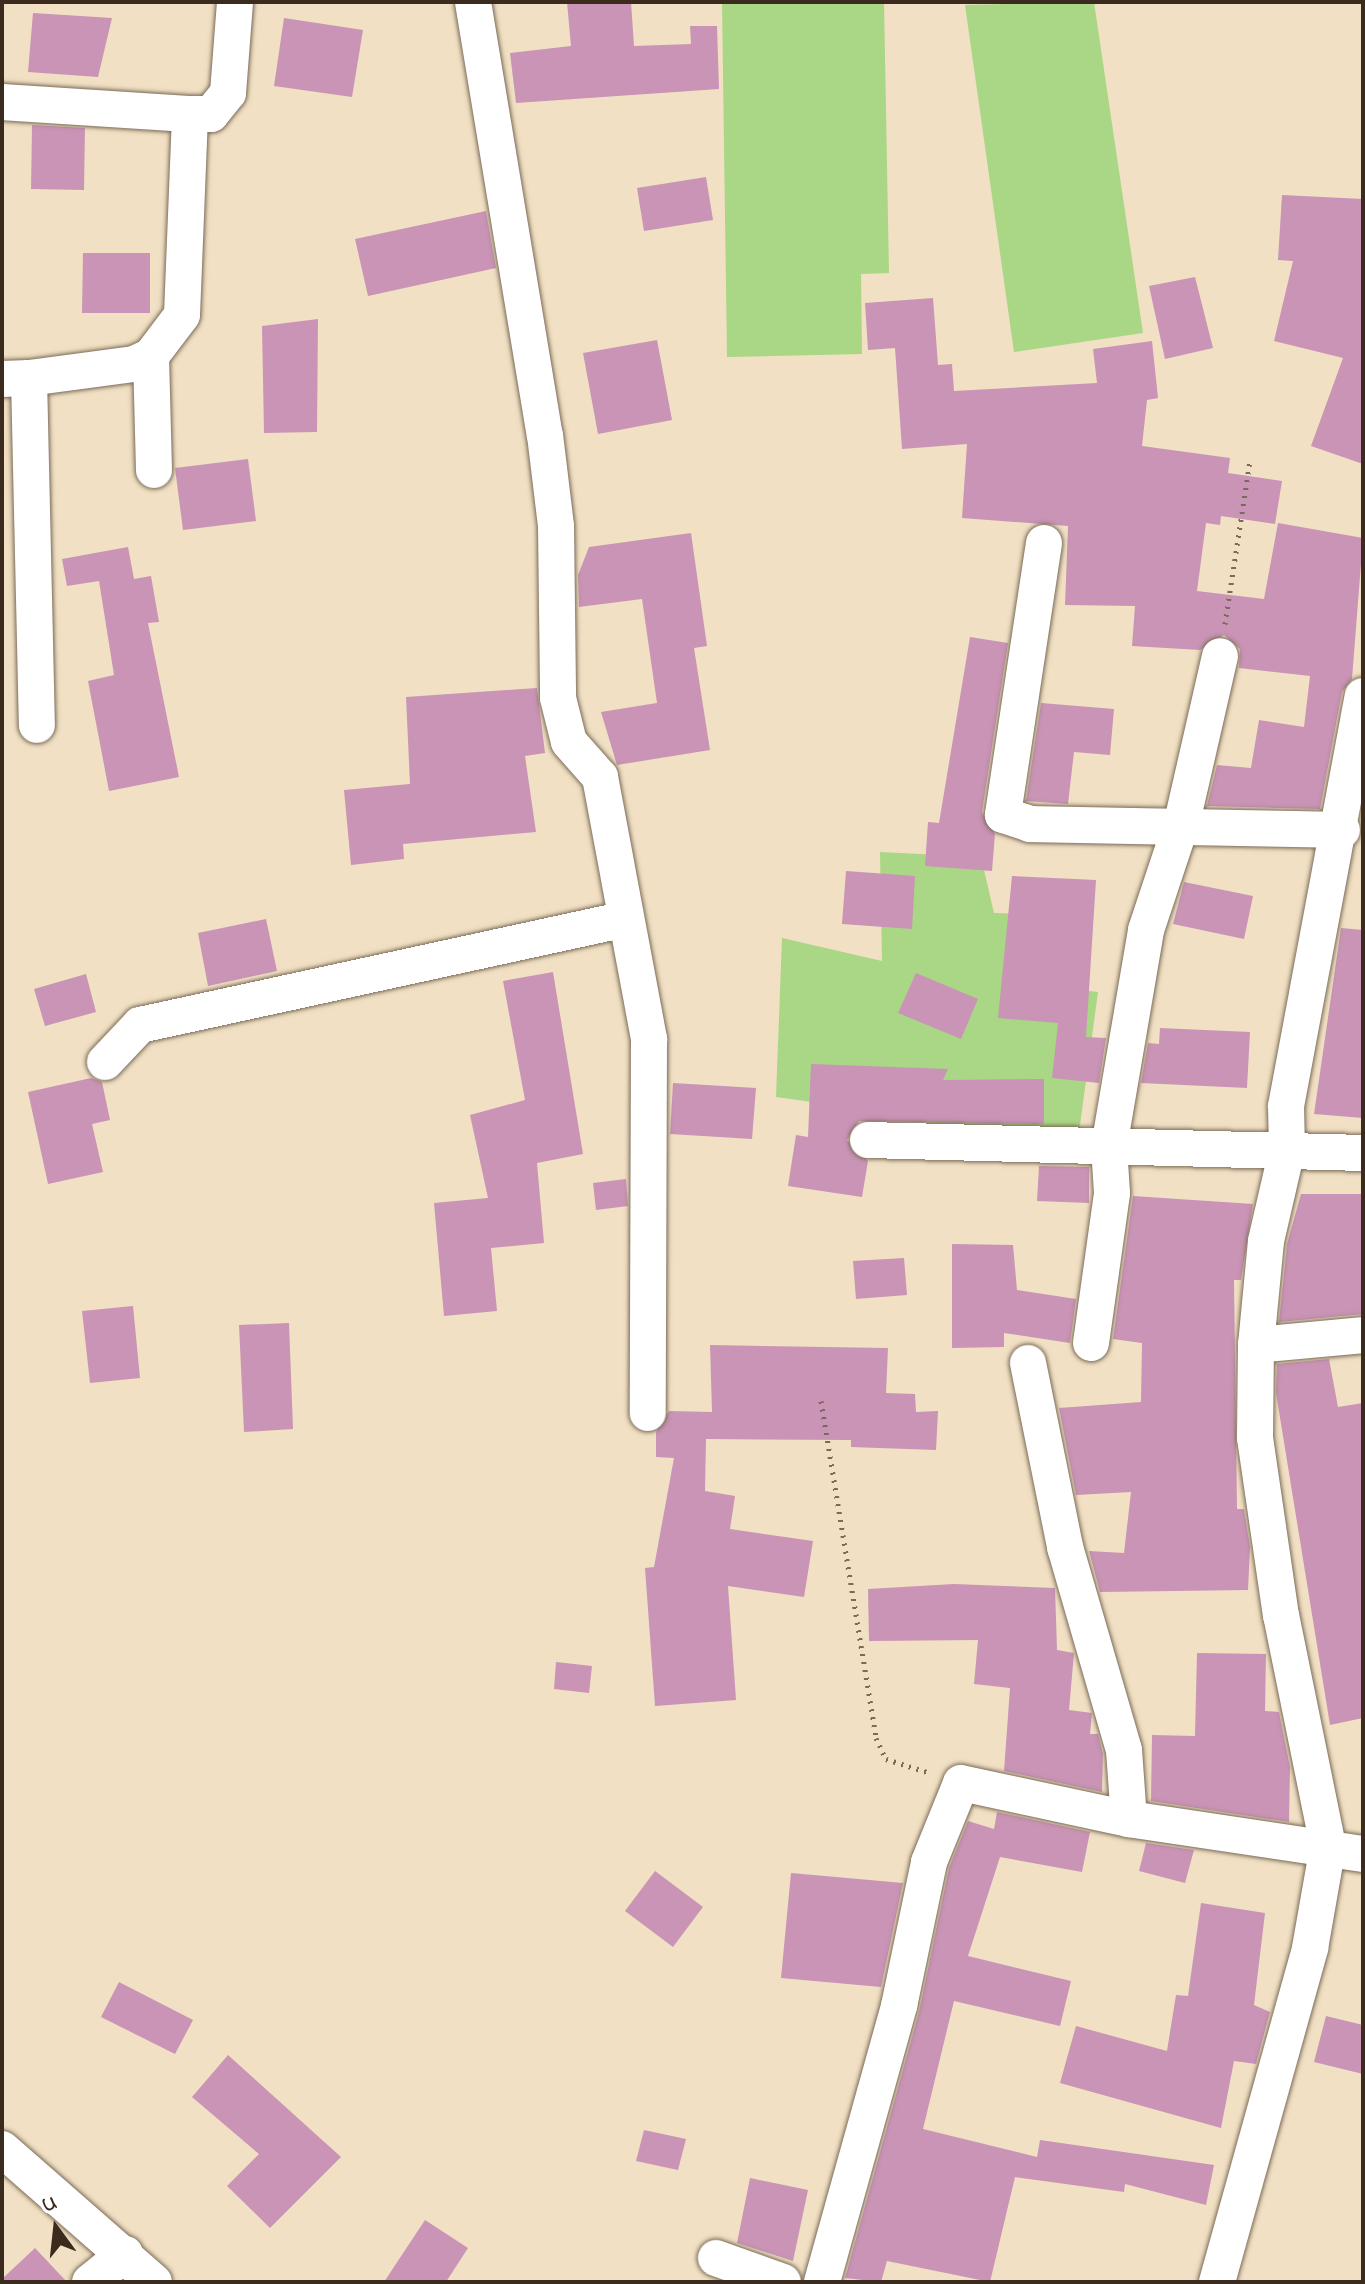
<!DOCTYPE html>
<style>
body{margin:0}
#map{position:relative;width:1365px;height:2284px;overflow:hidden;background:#f1e0c3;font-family:"Indie Flower",sans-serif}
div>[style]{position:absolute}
.green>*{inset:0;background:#a9d785}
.building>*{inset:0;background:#c994b5}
.path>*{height:5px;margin-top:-2.5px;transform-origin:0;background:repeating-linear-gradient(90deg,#7b6a58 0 2px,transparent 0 8px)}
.roads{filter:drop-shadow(0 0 2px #7b6a58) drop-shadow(0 0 2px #7b6a58)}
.minor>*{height:36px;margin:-18px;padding:0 18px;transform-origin:18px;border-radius:18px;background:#fff}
span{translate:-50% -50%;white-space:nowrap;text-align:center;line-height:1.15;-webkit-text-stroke:6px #fff;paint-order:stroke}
.frame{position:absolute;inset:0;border:4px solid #3b2a1e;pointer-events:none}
.north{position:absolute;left:16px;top:2188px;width:80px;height:80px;-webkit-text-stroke:6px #fff;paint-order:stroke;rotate:345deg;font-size:22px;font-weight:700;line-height:32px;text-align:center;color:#3b2a1e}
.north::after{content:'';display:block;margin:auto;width:28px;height:36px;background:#3b2a1e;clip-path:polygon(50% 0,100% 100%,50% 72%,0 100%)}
</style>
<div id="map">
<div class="green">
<div style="clip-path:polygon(722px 2px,884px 2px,889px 273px,861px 274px,862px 354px,727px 357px)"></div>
<div style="clip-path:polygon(1094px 2px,1143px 333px,1014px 352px,965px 5px)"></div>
<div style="clip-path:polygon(880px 852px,981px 857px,994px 913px,1048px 914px,1055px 987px,1098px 992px,1078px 1140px,928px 1146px,927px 1118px,776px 1097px,782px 938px,882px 961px)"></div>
</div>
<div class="building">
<div style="clip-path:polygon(567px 2px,631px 2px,634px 46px,691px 44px,690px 26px,717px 26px,719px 89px,516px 103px,510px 53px,571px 46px)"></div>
<div style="clip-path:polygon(33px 13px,112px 18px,98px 77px,28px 72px)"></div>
<div style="clip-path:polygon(284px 18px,363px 30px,352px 97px,274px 86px)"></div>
<div style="clip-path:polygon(32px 125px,85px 128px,84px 190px,31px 189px)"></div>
<div style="clip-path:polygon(706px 177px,713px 220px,644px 231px,637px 188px)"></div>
<div style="clip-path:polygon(1282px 195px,1363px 199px,1363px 464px,1311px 446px,1343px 358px,1274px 341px,1293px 261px,1278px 260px)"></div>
<div style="clip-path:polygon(486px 211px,496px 268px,368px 296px,355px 239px)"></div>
<div style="clip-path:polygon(83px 253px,150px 253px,150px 313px,82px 313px)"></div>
<div style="clip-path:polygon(1195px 277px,1213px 348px,1165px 359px,1149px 286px)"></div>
<div style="clip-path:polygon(933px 298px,938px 365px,952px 364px,954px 391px,1097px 383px,1093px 349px,1152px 341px,1158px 398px,1147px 400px,1142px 446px,1230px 458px,1228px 473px,1282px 481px,1275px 524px,1221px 516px,1220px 525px,1206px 523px,1197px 591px,1264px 599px,1278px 523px,1363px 538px,1352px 679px,1342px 692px,1320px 809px,1207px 806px,1217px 765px,1251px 768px,1259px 720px,1304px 727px,1310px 676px,1239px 668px,1240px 649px,1224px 635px,1200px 650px,1132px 646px,1135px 606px,1065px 605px,1068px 526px,962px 518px,967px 444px,902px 449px,895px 348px,868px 350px,865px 303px)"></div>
<div style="clip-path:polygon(318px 319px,317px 432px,264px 433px,262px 326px)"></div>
<div style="clip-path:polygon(657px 340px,672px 420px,598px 434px,583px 353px)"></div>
<div style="clip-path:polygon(248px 459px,256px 521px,183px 530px,175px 468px)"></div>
<div style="clip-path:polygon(691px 533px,707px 646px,694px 648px,710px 750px,617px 765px,601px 712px,657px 703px,642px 599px,579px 607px,578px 575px,589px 547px)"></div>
<div style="clip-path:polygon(128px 547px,134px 579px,151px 576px,159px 622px,148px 623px,179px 777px,109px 791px,88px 681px,114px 675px,99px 581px,67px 586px,62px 559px)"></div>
<div style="clip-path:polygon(970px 637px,1008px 643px,982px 812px,995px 834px,992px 871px,925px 866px,928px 822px,939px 823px)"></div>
<div style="clip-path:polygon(537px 688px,545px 753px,525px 756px,536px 832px,403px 844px,404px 859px,351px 865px,344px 790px,410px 784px,406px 697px)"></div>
<div style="clip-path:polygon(1041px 703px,1114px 709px,1110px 755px,1074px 752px,1068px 804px,1026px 801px)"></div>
<div style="clip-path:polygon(846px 871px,915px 876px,912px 929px,842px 924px)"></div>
<div style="clip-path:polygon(1012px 876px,1096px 880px,1086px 1037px,1106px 1038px,1099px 1083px,1052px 1078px,1058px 1023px,998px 1018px)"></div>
<div style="clip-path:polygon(1184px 882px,1253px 896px,1244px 939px,1173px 924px)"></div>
<div style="clip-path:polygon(266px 919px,277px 971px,208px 986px,198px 933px)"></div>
<div style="clip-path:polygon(1341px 928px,1363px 930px,1363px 1118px,1314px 1114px)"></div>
<div style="clip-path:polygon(553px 972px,583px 1154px,537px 1163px,544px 1243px,491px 1248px,497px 1311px,444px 1316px,434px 1203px,488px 1198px,470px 1115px,525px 1100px,503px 981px)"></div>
<div style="clip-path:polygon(916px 973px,978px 999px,961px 1039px,898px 1013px)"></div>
<div style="clip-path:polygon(86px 974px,96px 1012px,45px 1026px,34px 989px)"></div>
<div style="clip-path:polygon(1160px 1028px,1250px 1032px,1247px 1088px,1141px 1083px,1148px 1043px,1159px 1044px)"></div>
<div style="clip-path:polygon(811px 1064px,948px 1069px,943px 1080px,1044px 1079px,1044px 1124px,859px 1121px,847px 1140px,868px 1161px,862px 1197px,788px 1186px,796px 1135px,808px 1137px)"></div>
<div style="clip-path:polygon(91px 1078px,102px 1082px,110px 1120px,92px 1124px,103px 1172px,48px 1184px,28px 1092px)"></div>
<div style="clip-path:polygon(673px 1083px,756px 1088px,752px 1139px,670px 1134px)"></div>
<div style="clip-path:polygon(1039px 1166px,1089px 1167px,1089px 1203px,1037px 1201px)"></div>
<div style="clip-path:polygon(626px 1179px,628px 1206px,596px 1210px,593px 1183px)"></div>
<div style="clip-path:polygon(1301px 1194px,1363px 1194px,1363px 1314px,1279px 1322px,1287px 1244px)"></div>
<div style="clip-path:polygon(1133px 1196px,1253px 1204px,1241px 1280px,1234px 1280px,1237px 1509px,1244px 1509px,1250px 1547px,1248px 1590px,1100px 1592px,1089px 1551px,1124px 1553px,1131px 1492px,1076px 1495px,1059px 1408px,1141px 1402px,1142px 1343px,1113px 1339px)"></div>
<div style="clip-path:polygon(952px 1244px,1013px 1245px,1017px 1290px,1076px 1299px,1070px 1343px,1004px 1333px,1004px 1347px,952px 1348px)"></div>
<div style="clip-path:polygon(904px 1258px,907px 1295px,856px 1299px,853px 1261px)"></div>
<div style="clip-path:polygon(133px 1306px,140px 1378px,90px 1383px,82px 1311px)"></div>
<div style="clip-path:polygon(289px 1323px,293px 1429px,244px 1432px,239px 1325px)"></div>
<div style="clip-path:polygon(710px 1345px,888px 1348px,886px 1393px,915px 1394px,916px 1412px,938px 1411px,936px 1450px,851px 1447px,851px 1440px,706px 1439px,705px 1491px,735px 1496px,730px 1529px,813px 1541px,804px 1597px,728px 1586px,736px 1700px,655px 1706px,645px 1568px,654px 1567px,674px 1458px,656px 1457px,656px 1432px,669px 1411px,712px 1412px)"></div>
<div style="clip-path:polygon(1329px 1359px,1338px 1407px,1363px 1403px,1363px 1718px,1330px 1725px,1276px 1393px,1277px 1364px)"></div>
<div style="clip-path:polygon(954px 1584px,1055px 1588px,1057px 1650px,1074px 1653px,1069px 1710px,1092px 1713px,1090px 1734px,1098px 1734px,1103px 1754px,1102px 1792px,1004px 1771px,1010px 1688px,974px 1684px,978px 1640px,869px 1641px,868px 1589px)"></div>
<div style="clip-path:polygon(1197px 1653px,1266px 1654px,1265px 1711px,1279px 1712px,1290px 1767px,1289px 1822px,1151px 1801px,1152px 1735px,1195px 1736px)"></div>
<div style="clip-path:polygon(556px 1662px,592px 1666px,589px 1693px,554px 1689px)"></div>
<div style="clip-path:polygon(997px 1812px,1090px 1832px,1082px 1872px,1000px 1857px,968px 1956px,1071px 1981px,1060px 2026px,954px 2001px,923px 2129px,1037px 2157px,1040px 2140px,1214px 2165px,1206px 2205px,1125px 2184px,1124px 2192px,1015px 2177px,990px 2282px,887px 2261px,881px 2282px,845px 2278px,919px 2012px,949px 1868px,968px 1821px,994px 1829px)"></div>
<div style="clip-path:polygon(1146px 1843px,1194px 1850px,1185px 1883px,1139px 1871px)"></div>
<div style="clip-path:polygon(655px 1871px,703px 1907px,673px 1947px,625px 1911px)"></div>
<div style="clip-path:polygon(791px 1873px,903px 1883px,881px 1987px,781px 1978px)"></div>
<div style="clip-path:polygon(1201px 1903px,1265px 1913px,1254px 2005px,1270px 2012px,1256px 2064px,1234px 2061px,1221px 2128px,1060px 2083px,1076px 2026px,1167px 2051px,1176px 1995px,1188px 1996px)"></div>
<div style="clip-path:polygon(119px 1982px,193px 2020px,175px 2054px,101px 2017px)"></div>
<div style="clip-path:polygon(1326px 2016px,1363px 2025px,1363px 2074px,1314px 2062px)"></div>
<div style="clip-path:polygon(228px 2055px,341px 2157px,270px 2228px,227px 2186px,259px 2154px,192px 2097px)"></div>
<div style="clip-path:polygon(644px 2130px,686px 2139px,678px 2170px,636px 2161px)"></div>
<div style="clip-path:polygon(750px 2178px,808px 2190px,793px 2261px,737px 2243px)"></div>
<div style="clip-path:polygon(425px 2220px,468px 2248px,446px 2282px,384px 2282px)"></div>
<div style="clip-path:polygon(35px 2248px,67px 2282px,2px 2282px,2px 2279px)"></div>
</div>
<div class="path">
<div style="left:1225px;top:624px;width:166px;rotate:-81.3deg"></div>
<div style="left:821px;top:1401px;width:341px;rotate:80.7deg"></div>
<div style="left:876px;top:1738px;width:23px;rotate:65deg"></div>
<div style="left:886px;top:1759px;width:46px;rotate:17.7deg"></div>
</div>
<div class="roads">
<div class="minor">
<div style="left:473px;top:2px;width:439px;rotate:80.6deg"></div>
<div style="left:545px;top:435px;width:92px;rotate:83.1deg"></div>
<div style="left:556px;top:526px;width:172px;rotate:89.3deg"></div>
<div style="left:558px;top:698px;width:45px;rotate:76deg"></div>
<div style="left:569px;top:742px;width:47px;rotate:48.5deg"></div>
<div style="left:600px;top:777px;width:267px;rotate:79.4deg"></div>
<div style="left:649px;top:1039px;width:374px;rotate:90.2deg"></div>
<div style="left:2px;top:102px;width:188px;rotate:3.7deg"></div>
<div style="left:151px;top:356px;width:114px;rotate:88.5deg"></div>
<div style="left:29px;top:378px;width:106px;rotate:-7.6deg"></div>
<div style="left:134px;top:364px;width:19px;rotate:-25deg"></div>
<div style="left:151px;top:356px;width:51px;rotate:-52.9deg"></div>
<div style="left:182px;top:315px;width:201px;rotate:-87.7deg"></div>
<div style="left:190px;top:114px;width:21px"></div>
<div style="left:211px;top:114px;width:27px;rotate:-51deg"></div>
<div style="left:228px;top:93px;width:91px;rotate:-85.6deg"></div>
<div style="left:2px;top:379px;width:27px;rotate:-2deg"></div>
<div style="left:29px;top:378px;width:347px;rotate:88.7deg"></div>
<div style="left:1044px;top:543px;width:275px;rotate:98.6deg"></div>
<div style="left:1003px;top:815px;width:28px;rotate:18deg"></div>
<div style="left:1030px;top:824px;width:312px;rotate:1.1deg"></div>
<div style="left:105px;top:1062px;width:51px;rotate:-46.6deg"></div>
<div style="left:140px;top:1025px;width:494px;rotate:-12.3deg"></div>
<div style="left:868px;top:1140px;width:495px;rotate:1.5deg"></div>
<div style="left:1091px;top:1343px;width:151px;rotate:-82deg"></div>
<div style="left:1112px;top:1193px;width:46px;rotate:-93.7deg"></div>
<div style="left:1109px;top:1147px;width:220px;rotate:-80.3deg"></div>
<div style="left:1146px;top:930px;width:114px;rotate:-71.6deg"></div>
<div style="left:1182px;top:822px;width:170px;rotate:-77.1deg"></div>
<div style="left:1256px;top:1345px;width:107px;rotate:-5.3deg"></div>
<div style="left:1028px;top:1363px;width:188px;rotate:78.6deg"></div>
<div style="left:1065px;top:1547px;width:211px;rotate:73.8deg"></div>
<div style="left:1124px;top:1750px;width:69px;rotate:85.9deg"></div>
<div style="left:2px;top:2149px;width:202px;rotate:41.2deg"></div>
<div style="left:716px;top:2258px;width:71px;rotate:19.7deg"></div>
<div style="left:90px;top:2282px;width:45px;rotate:-38.7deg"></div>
<div style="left:822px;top:2282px;width:287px;rotate:-74.4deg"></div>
<div style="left:899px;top:2006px;width:147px;rotate:-78.2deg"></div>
<div style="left:929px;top:1862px;width:85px;rotate:-67.9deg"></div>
<div style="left:961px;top:1783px;width:172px;rotate:12.1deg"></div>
<div style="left:1129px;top:1819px;width:237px;rotate:8.5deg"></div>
<div style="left:1217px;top:2282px;width:347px;rotate:-74.4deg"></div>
<div style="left:1310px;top:1948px;width:104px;rotate:-80deg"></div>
<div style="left:1328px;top:1846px;width:235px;rotate:-101.5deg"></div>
<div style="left:1281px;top:1616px;width:180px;rotate:-98.3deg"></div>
<div style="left:1255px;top:1438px;width:93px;rotate:-89.4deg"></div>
<div style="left:1256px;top:1345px;width:104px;rotate:-84.5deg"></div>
<div style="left:1266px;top:1241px;width:93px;rotate:-77deg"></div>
<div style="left:1287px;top:1150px;width:44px;rotate:-91.3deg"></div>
<div style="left:1286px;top:1106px;width:417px;rotate:-79.4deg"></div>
</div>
</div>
<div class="frame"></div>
<div class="north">U</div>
</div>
